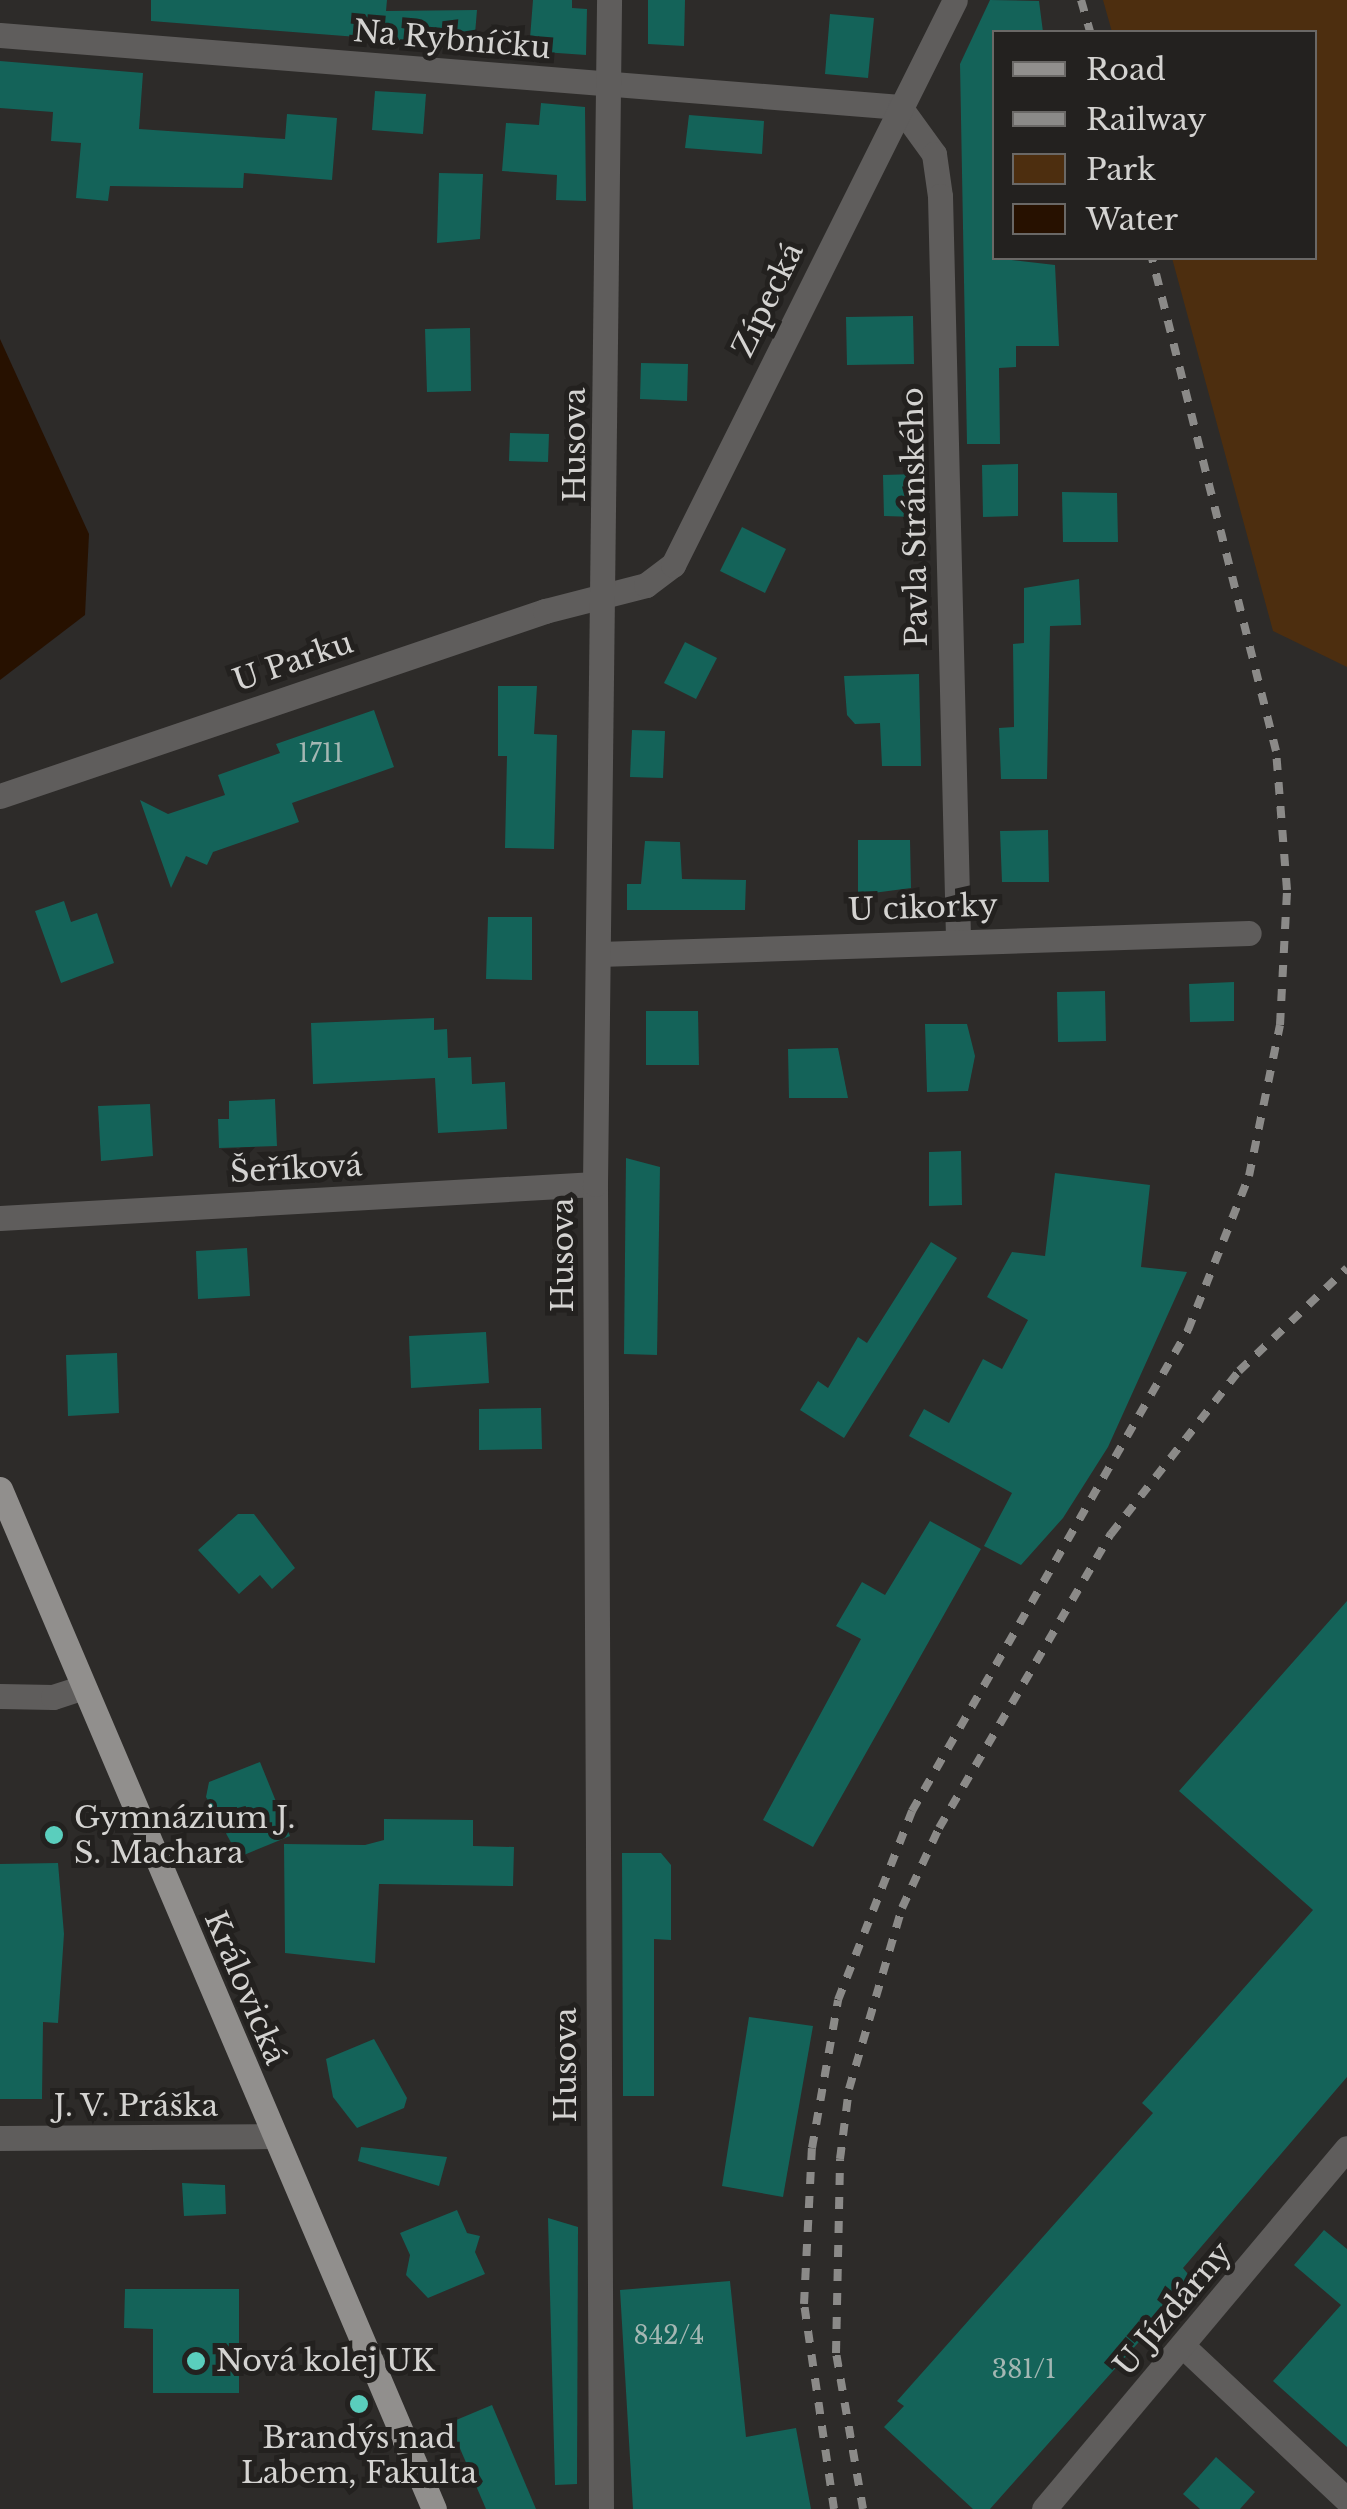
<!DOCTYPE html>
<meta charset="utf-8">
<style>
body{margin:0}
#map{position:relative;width:1347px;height:2509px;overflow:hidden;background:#2d2b29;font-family:"Libre Baskerville",serif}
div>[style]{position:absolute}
.green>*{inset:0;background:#4d2e0f}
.water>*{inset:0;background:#271100}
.building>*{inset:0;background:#146359}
.minor>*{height:25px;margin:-12.5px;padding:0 12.5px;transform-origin:12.5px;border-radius:12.5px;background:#5f5d5c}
.major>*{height:25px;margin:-12.5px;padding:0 12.5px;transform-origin:12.5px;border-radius:12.5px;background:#918f8d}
.rail>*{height:8px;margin-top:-4px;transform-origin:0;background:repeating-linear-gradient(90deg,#8b8a88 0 12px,transparent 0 24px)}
.dots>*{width:28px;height:28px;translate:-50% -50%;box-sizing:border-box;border:5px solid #23211f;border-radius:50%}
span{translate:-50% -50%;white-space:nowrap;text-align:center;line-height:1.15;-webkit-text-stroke:10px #23211f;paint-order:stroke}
.number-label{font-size:25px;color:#a4b7b3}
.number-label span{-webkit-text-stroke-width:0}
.street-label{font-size:30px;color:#d4d3d1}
.poi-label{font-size:30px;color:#d4d3d1}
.left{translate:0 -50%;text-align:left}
.legend{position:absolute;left:992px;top:30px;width:325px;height:230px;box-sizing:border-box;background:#23211f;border:2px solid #6a6866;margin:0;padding:12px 18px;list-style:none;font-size:30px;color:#d4d3d1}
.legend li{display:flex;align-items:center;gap:20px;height:50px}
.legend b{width:50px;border:2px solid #6a6866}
</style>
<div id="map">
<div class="green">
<div style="clip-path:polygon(1103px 0,1347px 0,1347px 667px,1273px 631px,1172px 258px,1314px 258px,1314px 32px,1112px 32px)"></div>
</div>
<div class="water">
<div style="clip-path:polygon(0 339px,89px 534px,85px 615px,0 680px)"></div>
</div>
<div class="building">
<div style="clip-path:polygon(151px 0,387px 0,386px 11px,477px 10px,474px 46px,151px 21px)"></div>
<div style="clip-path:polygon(533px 0,572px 0,572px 8px,587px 9px,586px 55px,529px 51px)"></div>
<div style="clip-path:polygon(648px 0,685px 0,684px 46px,648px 44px)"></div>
<div style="clip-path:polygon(990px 0,1039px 1px,1043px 32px,994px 32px,994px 258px,1055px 265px,1059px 346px,1016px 346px,1016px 367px,999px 368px,1000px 444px,967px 444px,960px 64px)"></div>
<div style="clip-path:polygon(830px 14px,874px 18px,868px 78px,825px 74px)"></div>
<div style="clip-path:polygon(0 61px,143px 73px,139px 129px,285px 139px,287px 114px,337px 118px,332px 180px,244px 173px,243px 188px,110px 186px,108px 201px,76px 198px,81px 143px,51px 141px,53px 112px,0 108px)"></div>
<div style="clip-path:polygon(375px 91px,426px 94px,423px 134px,372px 130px)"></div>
<div style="clip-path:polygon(541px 103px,585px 107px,586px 201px,556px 200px,557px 175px,502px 171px,506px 123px,539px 125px)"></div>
<div style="clip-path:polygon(689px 115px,764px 121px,762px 154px,685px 148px)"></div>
<div style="clip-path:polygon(439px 173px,483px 174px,480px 239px,437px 243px)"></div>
<div style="clip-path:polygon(913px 316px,914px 364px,847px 365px,846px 317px)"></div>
<div style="clip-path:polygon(470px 328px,471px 391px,427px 392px,425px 329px)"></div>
<div style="clip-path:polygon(641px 363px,688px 364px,687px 401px,640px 399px)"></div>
<div style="clip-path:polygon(510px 433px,549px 434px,548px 462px,509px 461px)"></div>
<div style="clip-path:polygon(1018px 464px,1018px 516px,983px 517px,982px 465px)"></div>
<div style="clip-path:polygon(916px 474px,916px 517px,884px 516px,883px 475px)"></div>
<div style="clip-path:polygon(1062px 492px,1117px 493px,1118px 542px,1063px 542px)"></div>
<div style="clip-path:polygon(742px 527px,786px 549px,765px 593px,720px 571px)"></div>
<div style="clip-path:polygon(1079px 579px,1081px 625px,1050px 626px,1047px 779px,1001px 779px,999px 728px,1014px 727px,1013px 644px,1024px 643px,1024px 588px)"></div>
<div style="clip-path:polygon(685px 642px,717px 658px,696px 699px,664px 683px)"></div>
<div style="clip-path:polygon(919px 674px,921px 766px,882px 766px,880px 723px,855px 724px,847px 715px,844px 676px)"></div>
<div style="clip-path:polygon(498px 686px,537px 686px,534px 734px,557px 735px,554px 849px,505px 848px,507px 756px,498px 756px)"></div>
<div style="clip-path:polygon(374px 710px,394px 767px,292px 803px,299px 822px,213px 852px,207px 865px,186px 856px,171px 888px,140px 800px,168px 814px,225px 795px,218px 775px,280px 753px,276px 744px)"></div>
<div style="clip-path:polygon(632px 730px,665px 731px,663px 778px,630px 777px)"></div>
<div style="clip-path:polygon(1048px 830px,1049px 882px,1002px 882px,1000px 831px)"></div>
<div style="clip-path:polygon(858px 840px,910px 840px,911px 888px,858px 895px)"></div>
<div style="clip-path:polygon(645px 841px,680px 842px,682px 879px,746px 880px,745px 910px,627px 910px,627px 884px,641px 884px)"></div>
<div style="clip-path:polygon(64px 901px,71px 922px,97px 913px,114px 963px,61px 983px,35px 911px)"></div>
<div style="clip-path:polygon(488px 917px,532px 917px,532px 980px,486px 979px)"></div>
<div style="clip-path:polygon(1234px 982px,1234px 1021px,1190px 1022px,1189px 984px)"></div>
<div style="clip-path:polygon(1105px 991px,1106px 1041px,1058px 1042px,1057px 992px)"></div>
<div style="clip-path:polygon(646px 1011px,698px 1011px,699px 1065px,646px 1065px)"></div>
<div style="clip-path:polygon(434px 1018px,434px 1030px,447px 1029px,448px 1058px,471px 1057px,472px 1084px,505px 1082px,507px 1129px,438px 1133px,435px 1078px,313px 1084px,311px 1023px)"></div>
<div style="clip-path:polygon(925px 1024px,967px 1024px,975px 1056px,968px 1091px,927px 1092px)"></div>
<div style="clip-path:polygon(838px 1048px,848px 1098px,789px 1098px,788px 1049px)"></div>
<div style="clip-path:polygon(275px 1099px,277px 1146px,219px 1148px,218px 1119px,229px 1119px,229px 1101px)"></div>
<div style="clip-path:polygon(150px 1104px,153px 1156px,101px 1161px,98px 1106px)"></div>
<div style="clip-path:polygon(961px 1151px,962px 1205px,929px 1206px,929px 1152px)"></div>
<div style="clip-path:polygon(626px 1158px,660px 1167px,657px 1355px,624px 1354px)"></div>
<div style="clip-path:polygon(1055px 1173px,1150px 1185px,1141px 1267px,1187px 1272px,1108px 1447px,1063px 1518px,1021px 1565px,984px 1546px,1012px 1493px,909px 1436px,924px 1409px,949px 1423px,983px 1359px,1002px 1369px,1028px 1320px,987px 1297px,1012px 1252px,1045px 1256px)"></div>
<div style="clip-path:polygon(931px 1242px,957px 1258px,844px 1438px,800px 1410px,818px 1381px,828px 1388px,858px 1337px,867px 1343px)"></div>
<div style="clip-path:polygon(247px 1248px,250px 1296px,198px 1299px,196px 1251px)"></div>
<div style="clip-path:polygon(486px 1332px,489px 1383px,411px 1388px,409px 1336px)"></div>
<div style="clip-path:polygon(117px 1353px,119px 1413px,68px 1416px,66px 1355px)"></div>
<div style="clip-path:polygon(541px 1408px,542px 1449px,479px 1450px,479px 1409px)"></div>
<div style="clip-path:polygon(238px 1514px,254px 1514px,295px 1568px,272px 1589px,260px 1575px,239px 1594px,198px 1550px)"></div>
<div style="clip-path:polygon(930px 1521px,981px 1549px,813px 1847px,763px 1820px,861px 1639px,836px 1626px,862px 1582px,885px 1595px)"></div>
<div style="clip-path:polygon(1347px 1601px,1347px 2077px,1183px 2268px,1193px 2280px,1179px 2297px,990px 2509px,973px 2509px,884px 2427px,904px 2406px,897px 2401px,1153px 2113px,1142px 2103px,1313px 1910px,1179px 1791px)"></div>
<div style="clip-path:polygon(260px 1762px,290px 1836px,239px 1857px,206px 1797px,209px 1782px)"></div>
<div style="clip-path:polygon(384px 1819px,473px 1820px,473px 1846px,514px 1847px,513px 1886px,379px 1884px,375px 1963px,285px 1953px,284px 1844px,365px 1845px,384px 1840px)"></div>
<div style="clip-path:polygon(622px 1853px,661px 1853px,671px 1865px,671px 1940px,654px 1939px,654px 2096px,623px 2096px)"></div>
<div style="clip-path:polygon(58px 1863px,64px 1934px,58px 2023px,43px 2022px,42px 2099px,0 2099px,0 1864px)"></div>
<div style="clip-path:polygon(749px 2017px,813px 2026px,783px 2197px,722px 2186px)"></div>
<div style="clip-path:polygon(374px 2039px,407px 2098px,404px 2108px,357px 2128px,333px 2097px,326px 2059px)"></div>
<div style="clip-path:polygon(361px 2147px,447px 2157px,439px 2186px,358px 2161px)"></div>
<div style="clip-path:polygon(182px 2183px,225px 2185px,226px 2214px,184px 2216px)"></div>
<div style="clip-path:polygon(457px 2210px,467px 2233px,480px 2236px,475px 2252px,485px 2274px,428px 2298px,406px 2275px,410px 2255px,400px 2233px)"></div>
<div style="clip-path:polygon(548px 2218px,578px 2227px,577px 2484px,555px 2485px)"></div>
<div style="clip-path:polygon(1324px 2230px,1347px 2249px,1347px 2447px,1273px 2381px,1341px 2305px,1294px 2265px)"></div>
<div style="clip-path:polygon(730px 2281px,746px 2437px,796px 2428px,811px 2509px,633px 2509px,620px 2290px)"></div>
<div style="clip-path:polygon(125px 2289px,239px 2289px,239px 2393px,153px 2393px,153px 2329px,124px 2328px)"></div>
<div style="clip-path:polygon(492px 2405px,536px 2509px,486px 2509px,449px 2423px)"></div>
<div style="clip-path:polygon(1216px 2457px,1255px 2492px,1240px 2509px,1200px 2509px,1183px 2494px)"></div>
</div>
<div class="minor">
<div style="left:0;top:35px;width:903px;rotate:4.57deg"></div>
<div style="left:900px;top:107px;width:58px;rotate:54.1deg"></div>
<div style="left:934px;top:154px;width:42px;rotate:81.9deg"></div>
<div style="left:940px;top:196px;width:742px;rotate:88.61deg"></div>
<div style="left:0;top:796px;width:576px;rotate:-18.75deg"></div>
<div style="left:545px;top:611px;width:104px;rotate:-14.4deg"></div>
<div style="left:646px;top:585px;width:34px;rotate:-37deg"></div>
<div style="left:673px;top:565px;width:631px;rotate:-63.48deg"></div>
<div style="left:599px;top:954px;width:650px;rotate:-1.85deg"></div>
<div style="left:0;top:1218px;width:596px;rotate:-3.27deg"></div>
<div style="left:0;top:1696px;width:53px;rotate:1.1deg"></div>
<div style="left:53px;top:1697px;width:28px;rotate:-18deg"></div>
<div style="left:0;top:2138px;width:271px;rotate:-0.4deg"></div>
<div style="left:1185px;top:2348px;width:222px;rotate:43.2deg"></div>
<div style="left:601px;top:2509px;width:1325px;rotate:-90.26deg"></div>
<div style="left:595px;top:1184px;width:1184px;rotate:-89.32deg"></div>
<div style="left:1044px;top:2509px;width:471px;rotate:-50deg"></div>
</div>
<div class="major">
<div style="left:0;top:1489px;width:1108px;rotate:66.95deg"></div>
</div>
<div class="rail">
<div style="left:1081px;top:0;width:33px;rotate:74deg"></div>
<div style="left:834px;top:2509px;width:207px;rotate:-98.3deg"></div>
<div style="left:804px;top:2304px;width:156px;rotate:-87.1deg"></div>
<div style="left:812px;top:2148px;width:150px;rotate:-80deg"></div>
<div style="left:838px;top:2000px;width:203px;rotate:-68.6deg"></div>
<div style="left:912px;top:1811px;width:555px;rotate:-60.15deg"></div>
<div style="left:1188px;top:1330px;width:166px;rotate:-68.4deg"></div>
<div style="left:1249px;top:1176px;width:154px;rotate:-78.4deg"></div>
<div style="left:1280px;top:1025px;width:135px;rotate:-87deg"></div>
<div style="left:1287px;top:890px;width:139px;rotate:-94.5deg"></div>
<div style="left:1276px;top:751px;width:508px;rotate:-104.12deg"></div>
<div style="left:863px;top:2509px;width:158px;rotate:-99.8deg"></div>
<div style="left:836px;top:2353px;width:194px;rotate:-88.8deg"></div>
<div style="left:840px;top:2159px;width:71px;rotate:-82.7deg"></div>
<div style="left:849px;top:2089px;width:189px;rotate:-73.7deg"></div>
<div style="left:902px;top:1908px;width:88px;rotate:-65.2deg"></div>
<div style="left:939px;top:1828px;width:341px;rotate:-59.7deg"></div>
<div style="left:1111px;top:1534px;width:207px;rotate:-51.9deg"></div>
<div style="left:1239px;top:1371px;width:149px;rotate:-43.6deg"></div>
</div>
<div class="dots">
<div style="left:54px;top:1835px;background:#5acebd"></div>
<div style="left:196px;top:2361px;background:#5acebd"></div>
<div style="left:359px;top:2404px;background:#5acebd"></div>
</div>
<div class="number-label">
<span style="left:321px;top:754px">1711</span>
<span style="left:669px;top:2336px">842/4</span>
<span style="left:1024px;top:2370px">381/1</span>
</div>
<div class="street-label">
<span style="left:452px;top:40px;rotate:5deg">Na Rybníčku</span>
<span style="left:768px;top:300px;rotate:-64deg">Zípecká</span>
<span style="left:575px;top:445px;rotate:-90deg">Husova</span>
<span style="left:915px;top:517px;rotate:-91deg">Pavla Stránského</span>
<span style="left:293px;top:662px;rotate:-19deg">U Parku</span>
<span style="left:923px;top:908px;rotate:-2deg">U cikorky</span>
<span style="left:296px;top:1169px;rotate:-3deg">Šeříková</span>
<span style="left:563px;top:1255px;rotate:-90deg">Husova</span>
<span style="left:245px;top:1988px;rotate:67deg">Královická</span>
<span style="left:566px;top:2065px;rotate:-90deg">Husova</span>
<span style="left:136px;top:2106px">J. V. Práška</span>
<span style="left:1173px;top:2309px;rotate:-50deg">U Jízdárny</span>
</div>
<div class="poi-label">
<span class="left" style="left:74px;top:1835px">Gymnázium J.<br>S. Machara</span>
<span class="left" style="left:216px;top:2361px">Nová kolej UK</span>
<span style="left:359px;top:2455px">Brandýs nad<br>Labem, Fakulta</span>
</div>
<ul class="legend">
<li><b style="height:12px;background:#918f8d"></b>Road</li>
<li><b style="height:12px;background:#8b8a88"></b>Railway</li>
<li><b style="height:28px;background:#4d2e0f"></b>Park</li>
<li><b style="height:28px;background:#271100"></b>Water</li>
</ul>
</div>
